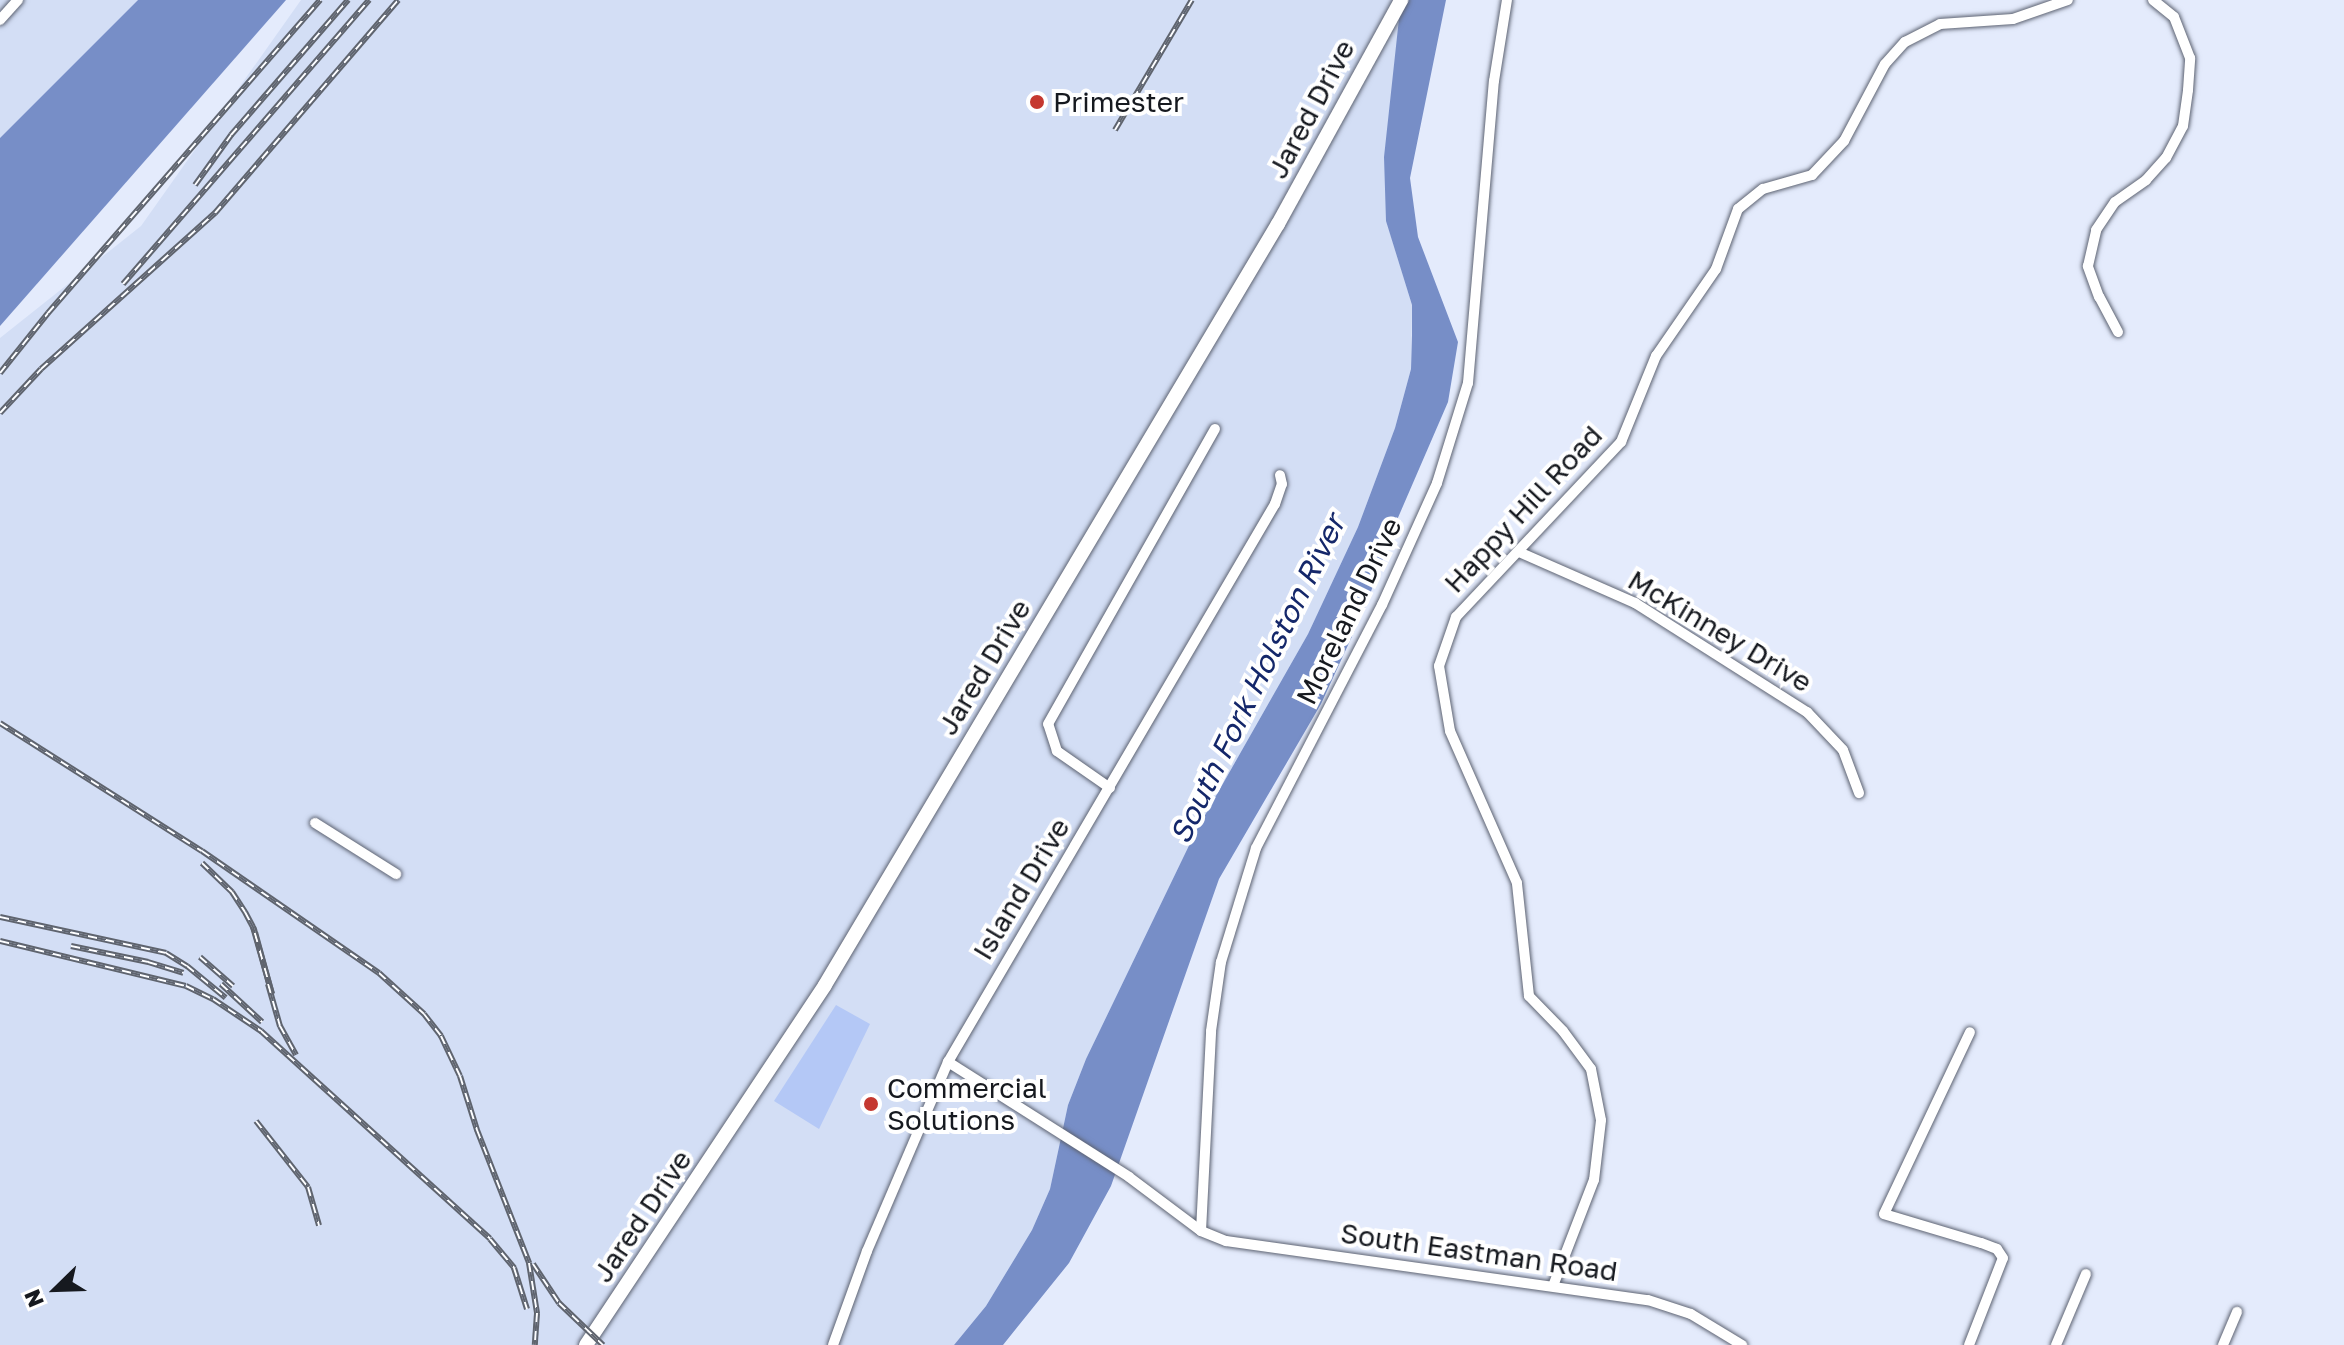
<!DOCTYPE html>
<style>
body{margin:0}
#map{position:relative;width:2344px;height:1345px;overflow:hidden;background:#e4ebfc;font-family:"Golos Text",sans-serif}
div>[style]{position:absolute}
.built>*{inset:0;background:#d3def5}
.green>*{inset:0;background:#b4c8f6}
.water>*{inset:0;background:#778ec7}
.roads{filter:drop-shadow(0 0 2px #5d6372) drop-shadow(0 0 2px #5d6372)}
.minor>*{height:10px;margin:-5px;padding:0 5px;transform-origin:5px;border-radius:5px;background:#fff}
.secondary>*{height:14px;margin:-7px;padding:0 7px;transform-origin:7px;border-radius:7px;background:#fff}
.rail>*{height:6px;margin-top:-3px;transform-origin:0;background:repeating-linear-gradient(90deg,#fff 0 9px,#5f646e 0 18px);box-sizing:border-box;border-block:2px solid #5f646e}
.dots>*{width:22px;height:22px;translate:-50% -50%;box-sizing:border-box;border:4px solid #fff;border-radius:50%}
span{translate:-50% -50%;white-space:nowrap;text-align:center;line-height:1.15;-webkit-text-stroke:8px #fff;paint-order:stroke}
.poi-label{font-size:28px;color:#16191f}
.left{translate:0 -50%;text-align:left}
.street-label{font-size:28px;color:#16191f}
.water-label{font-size:30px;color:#14276a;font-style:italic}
.north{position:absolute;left:16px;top:1249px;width:80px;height:80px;-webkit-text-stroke:6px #fff;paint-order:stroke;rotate:247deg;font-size:22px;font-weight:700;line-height:32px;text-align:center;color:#16191f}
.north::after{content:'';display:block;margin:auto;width:28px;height:36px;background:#16191f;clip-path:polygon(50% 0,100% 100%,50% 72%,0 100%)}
</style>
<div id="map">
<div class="built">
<div style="clip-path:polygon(0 0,138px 0,0 138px)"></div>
<div style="clip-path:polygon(301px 0,1401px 0,1386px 220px,1412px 305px,1411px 369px,1395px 428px,1358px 527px,1308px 634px,1196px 831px,1086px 1059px,1068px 1105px,1050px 1189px,1032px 1230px,986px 1306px,954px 1345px,0 1345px,0 338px,141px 226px)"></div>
</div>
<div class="green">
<div style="clip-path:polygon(836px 1005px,870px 1024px,819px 1129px,774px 1101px)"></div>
</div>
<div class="water">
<div style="clip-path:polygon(138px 0,286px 0,0 326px,0 138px)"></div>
<div style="clip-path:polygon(1401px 0,1446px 0,1410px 178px,1418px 237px,1458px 342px,1448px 402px,1397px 520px,1365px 608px,1321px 704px,1219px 879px,1111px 1186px,1069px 1263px,1003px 1345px,954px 1345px,986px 1306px,1032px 1230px,1050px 1189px,1068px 1105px,1086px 1059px,1196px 831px,1308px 634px,1358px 527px,1395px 428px,1411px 369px,1412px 335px,1412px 305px,1386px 221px,1384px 157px)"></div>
</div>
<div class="roads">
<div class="minor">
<div style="left:0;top:20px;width:27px;rotate:-48deg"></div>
<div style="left:2118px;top:332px;width:40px;rotate:-118deg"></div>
<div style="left:2099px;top:297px;width:33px;rotate:-110deg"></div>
<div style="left:2088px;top:266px;width:37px;rotate:-77deg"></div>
<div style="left:2096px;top:230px;width:34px;rotate:-56deg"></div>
<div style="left:2115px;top:202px;width:38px;rotate:-35deg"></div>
<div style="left:2146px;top:180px;width:30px;rotate:-48deg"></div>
<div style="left:2166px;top:158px;width:36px;rotate:-62deg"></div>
<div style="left:2183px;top:126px;width:36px;rotate:-82deg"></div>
<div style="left:2188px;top:90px;width:32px;rotate:-86deg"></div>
<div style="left:2190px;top:58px;width:44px;rotate:-111.3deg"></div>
<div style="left:2174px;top:17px;width:27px;rotate:-141deg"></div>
<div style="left:1519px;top:552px;width:127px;rotate:23.7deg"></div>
<div style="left:1635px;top:603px;width:204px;rotate:32.4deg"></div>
<div style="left:1807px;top:712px;width:52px;rotate:46.5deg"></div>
<div style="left:1843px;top:750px;width:46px;rotate:69.6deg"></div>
<div style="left:1110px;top:788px;width:65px;rotate:-145.1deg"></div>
<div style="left:1057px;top:751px;width:28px;rotate:-108deg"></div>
<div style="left:1048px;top:724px;width:339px;rotate:-60.5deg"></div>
<div style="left:315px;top:823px;width:96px;rotate:32.2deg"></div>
<div style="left:948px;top:1062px;width:214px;rotate:32.4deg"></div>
<div style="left:1129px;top:1177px;width:90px;rotate:36.9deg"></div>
<div style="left:1201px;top:1231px;width:27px;rotate:22deg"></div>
<div style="left:1226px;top:1241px;width:426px;rotate:8deg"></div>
<div style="left:1648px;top:1300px;width:45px;rotate:18deg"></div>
<div style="left:1691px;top:1314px;width:60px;rotate:31.3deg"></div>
<div style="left:1201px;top:1231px;width:200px;rotate:-87.1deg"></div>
<div style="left:1211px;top:1031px;width:70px;rotate:-81.8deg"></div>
<div style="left:1221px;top:962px;width:119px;rotate:-72.9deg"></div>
<div style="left:1256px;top:848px;width:274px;rotate:-62.6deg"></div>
<div style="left:1382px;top:605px;width:134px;rotate:-65.7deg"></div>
<div style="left:1437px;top:483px;width:105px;rotate:-72.8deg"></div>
<div style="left:1468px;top:383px;width:303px;rotate:-85.1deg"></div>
<div style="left:1494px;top:81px;width:82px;rotate:-80.9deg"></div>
<div style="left:1553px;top:1286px;width:114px;rotate:-68.9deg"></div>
<div style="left:1594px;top:1180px;width:60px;rotate:-83.3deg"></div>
<div style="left:1601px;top:1120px;width:52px;rotate:-101.1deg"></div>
<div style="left:1591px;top:1069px;width:47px;rotate:-126.4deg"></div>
<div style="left:1563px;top:1031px;width:49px;rotate:-134.2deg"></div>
<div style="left:1529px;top:996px;width:114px;rotate:-96.1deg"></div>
<div style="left:1517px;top:883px;width:166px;rotate:-113.8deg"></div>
<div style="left:1450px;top:731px;width:66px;rotate:-99.6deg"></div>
<div style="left:1439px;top:666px;width:52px;rotate:-70.9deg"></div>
<div style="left:1456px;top:617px;width:241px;rotate:-46.7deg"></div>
<div style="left:1621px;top:442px;width:93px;rotate:-67.9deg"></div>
<div style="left:1656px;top:356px;width:106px;rotate:-55.4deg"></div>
<div style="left:1716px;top:269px;width:64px;rotate:-69.9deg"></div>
<div style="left:1738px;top:209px;width:32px;rotate:-39deg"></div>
<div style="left:1763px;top:189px;width:51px;rotate:-15.9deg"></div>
<div style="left:1812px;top:175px;width:47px;rotate:-46.7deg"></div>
<div style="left:1844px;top:141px;width:87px;rotate:-62deg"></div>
<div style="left:1885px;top:64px;width:30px;rotate:-48deg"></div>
<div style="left:1905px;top:42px;width:39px;rotate:-27deg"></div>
<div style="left:1940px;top:24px;width:73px;rotate:-3.9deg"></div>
<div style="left:2013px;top:19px;width:58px;rotate:-19.1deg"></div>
<div style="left:833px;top:1345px;width:100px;rotate:-70.1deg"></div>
<div style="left:867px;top:1251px;width:206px;rotate:-66.8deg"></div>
<div style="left:948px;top:1062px;width:647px;rotate:-59.63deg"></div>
<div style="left:1275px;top:504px;width:21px;rotate:-71deg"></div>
<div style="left:1282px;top:484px;width:9px;rotate:-103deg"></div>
<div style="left:1969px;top:1345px;width:93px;rotate:-68.7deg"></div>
<div style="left:2003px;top:1258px;width:11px;rotate:-124deg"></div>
<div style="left:1997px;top:1249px;width:17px;rotate:-159deg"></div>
<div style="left:1981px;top:1243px;width:101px;rotate:-163.4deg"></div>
<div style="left:1884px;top:1214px;width:201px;rotate:-64.7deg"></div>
<div style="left:2056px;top:1345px;width:77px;rotate:-67.1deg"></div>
<div style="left:2223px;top:1345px;width:36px;rotate:-67deg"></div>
</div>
<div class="secondary">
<div style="left:586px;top:1345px;width:432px;rotate:-56.4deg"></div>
<div style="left:825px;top:985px;width:886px;rotate:-59.24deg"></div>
<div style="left:1278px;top:224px;width:256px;rotate:-61.2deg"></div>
</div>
</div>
<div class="rail">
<div style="left:1115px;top:130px;width:151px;rotate:-59.4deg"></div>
<div style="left:195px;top:185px;width:62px;rotate:-54.2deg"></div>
<div style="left:231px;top:135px;width:179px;rotate:-49.1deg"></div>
<div style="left:123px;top:284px;width:376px;rotate:-49.1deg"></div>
<div style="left:0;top:373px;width:77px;rotate:-51.3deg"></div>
<div style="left:48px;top:313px;width:415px;rotate:-49deg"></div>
<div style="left:0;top:413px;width:60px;rotate:-47deg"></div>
<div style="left:41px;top:369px;width:234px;rotate:-41.9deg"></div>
<div style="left:215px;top:213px;width:281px;rotate:-49.3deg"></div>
<div style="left:0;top:723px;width:239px;rotate:32.4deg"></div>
<div style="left:202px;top:851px;width:215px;rotate:34.6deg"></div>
<div style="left:379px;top:973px;width:61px;rotate:42.3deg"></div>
<div style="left:424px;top:1014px;width:28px;rotate:52deg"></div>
<div style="left:441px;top:1036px;width:44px;rotate:64.6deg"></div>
<div style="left:460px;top:1076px;width:57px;rotate:72.5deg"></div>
<div style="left:477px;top:1130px;width:143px;rotate:68.6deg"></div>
<div style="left:529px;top:1263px;width:51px;rotate:80.9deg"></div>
<div style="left:537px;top:1313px;width:32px;rotate:94deg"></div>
<div style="left:202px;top:863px;width:42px;rotate:44deg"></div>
<div style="left:232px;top:892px;width:24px;rotate:57deg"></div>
<div style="left:245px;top:912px;width:17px;rotate:62deg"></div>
<div style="left:253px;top:927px;width:5px;rotate:68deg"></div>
<div style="left:255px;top:932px;width:64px;rotate:74.7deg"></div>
<div style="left:272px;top:994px;width:70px;rotate:-105.8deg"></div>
<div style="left:0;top:917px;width:170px;rotate:12.2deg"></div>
<div style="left:166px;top:953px;width:25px;rotate:32deg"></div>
<div style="left:187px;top:966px;width:50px;rotate:39.4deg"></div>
<div style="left:0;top:941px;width:191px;rotate:13.6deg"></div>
<div style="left:186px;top:986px;width:30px;rotate:26deg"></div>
<div style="left:213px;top:999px;width:58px;rotate:33.7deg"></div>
<div style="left:261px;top:1031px;width:309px;rotate:42.2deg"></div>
<div style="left:490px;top:1239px;width:38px;rotate:50deg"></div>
<div style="left:514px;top:1268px;width:43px;rotate:72.4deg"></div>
<div style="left:71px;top:946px;width:79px;rotate:11.7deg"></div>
<div style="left:148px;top:962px;width:37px;rotate:17deg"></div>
<div style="left:200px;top:957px;width:44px;rotate:41.3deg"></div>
<div style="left:221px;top:984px;width:56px;rotate:42.8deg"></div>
<div style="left:268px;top:984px;width:44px;rotate:74.1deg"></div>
<div style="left:280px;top:1026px;width:33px;rotate:61deg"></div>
<div style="left:256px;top:1121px;width:84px;rotate:51.8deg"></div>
<div style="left:308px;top:1187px;width:40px;rotate:74deg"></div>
<div style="left:533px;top:1264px;width:47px;rotate:56.3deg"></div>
<div style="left:559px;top:1303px;width:61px;rotate:43.7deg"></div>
</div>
<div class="dots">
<div style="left:1037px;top:102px;background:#c53830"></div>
<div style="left:871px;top:1104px;background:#c53830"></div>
</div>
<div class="poi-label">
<span class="left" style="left:1053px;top:102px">Primester</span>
<span class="left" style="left:887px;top:1104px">Commercial<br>Solutions</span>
</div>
<div class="street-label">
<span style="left:1311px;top:109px;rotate:-62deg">Jared Drive</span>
<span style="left:1523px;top:509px;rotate:-47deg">Happy Hill Road</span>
<span style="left:1349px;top:611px;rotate:-64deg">Moreland Drive</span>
<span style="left:1720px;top:631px;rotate:31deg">McKinney Drive</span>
<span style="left:984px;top:667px;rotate:-59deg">Jared Drive</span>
<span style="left:1021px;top:889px;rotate:-59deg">Island Drive</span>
<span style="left:642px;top:1216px;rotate:-56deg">Jared Drive</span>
<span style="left:1479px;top:1252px;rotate:8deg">South Eastman Road</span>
</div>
<div class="water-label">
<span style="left:1257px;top:679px;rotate:-64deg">South Fork Holston River</span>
</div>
<div class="north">N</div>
</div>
